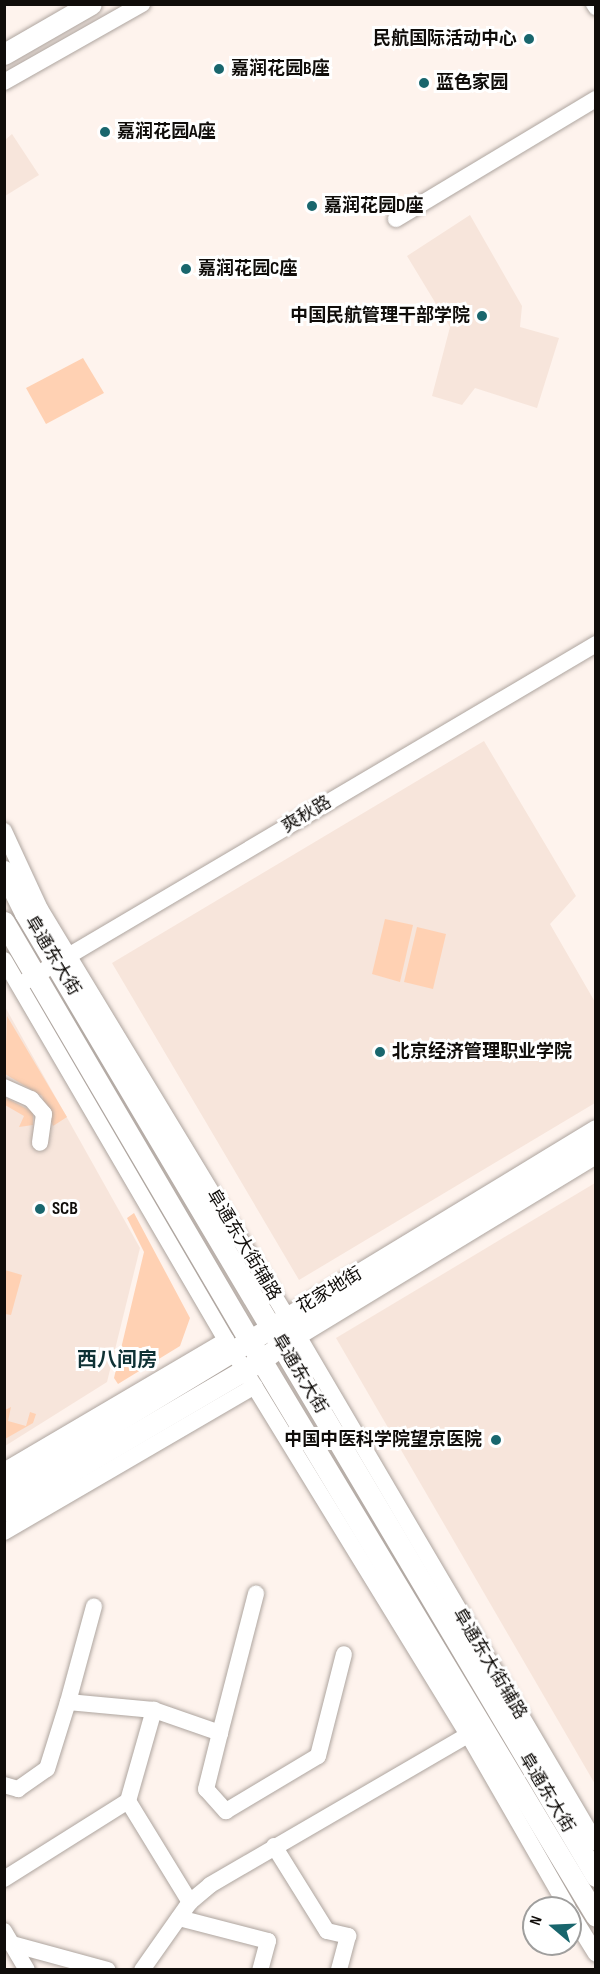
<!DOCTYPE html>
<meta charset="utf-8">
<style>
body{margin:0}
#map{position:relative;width:600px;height:1974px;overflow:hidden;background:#fef3ed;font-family:"Sofia Sans Condensed","Noto Sans SC",sans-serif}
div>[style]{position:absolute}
.built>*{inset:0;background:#f7e5db}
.green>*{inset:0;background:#ffd1b3}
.roads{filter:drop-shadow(0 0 2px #aea59f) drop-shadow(0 0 2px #aea59f)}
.minor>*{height:16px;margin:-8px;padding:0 8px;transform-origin:8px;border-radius:8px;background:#fff}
.major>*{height:21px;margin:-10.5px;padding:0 10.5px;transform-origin:10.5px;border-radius:10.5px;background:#fff}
.dots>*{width:16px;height:16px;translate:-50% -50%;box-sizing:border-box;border:3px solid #fff;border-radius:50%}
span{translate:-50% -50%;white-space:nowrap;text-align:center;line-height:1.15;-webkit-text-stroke:6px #fff;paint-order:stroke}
.poi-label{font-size:18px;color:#100d0a;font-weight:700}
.right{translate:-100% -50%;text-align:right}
.left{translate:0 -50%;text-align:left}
.street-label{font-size:18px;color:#100d0a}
.neighbourhood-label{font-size:20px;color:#0f3235;font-weight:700}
.frame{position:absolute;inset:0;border:6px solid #100d0a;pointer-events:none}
.north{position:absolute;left:522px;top:1896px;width:60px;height:60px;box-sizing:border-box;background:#fff;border:2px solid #9f9e9d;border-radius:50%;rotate:289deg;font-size:16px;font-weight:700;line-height:24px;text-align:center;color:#100d0a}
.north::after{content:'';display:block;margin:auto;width:21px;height:27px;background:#19666d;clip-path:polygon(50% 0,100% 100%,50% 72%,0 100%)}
</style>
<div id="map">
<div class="built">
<div style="clip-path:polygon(12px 134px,39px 175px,5px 196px,5px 140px)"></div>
<div style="clip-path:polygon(470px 215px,522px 306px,520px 327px,559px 338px,537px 408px,475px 388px,462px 405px,432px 396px,450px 327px,407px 256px)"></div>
<div style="clip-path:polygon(484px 741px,576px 896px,550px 924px,595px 1002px,595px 1103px,299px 1280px,112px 963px)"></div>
<div style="clip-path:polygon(4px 1005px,140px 1248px,107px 1382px,5px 1446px)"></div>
<div style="clip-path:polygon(595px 1183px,595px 1784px,336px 1338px)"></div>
</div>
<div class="green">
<div style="clip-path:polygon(83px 358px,104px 393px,46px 424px,26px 388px)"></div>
<div style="clip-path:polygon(385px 919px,413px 925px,400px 982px,372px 974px)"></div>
<div style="clip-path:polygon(417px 927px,446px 934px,433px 989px,404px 982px)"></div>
<div style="clip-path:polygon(7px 1016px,67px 1117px,53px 1126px,42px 1096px,5px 1074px)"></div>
<div style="clip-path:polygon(4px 1097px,33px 1112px,33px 1125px,19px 1127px,24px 1116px,5px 1105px)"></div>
<div style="clip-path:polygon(134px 1213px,190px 1318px,180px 1346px,118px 1384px,114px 1378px,144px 1252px,127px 1218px)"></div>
<div style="clip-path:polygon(5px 1270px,22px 1275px,11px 1315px,5px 1314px)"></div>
<div style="clip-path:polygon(11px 1407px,8px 1421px,26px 1426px,30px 1412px,36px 1414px,33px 1423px,5px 1439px,5px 1410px)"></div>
</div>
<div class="roads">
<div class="minor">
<div style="left:594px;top:4px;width:4px;rotate:56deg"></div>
<div style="left:4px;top:82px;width:159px;rotate:-29.5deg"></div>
<div style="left:396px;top:219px;width:233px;rotate:-31deg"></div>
<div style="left:4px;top:831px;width:86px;rotate:65.2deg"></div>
<div style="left:40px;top:909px;width:497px;rotate:58.8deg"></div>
<div style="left:297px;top:1334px;width:590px;rotate:59.57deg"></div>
<div style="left:4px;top:960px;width:455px;rotate:59.7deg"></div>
<div style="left:234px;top:1353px;width:449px;rotate:58.5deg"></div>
<div style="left:469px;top:1736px;width:198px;rotate:60.1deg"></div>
<div style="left:26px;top:981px;width:662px;rotate:-30.59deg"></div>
<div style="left:4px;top:1087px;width:30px;rotate:24deg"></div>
<div style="left:31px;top:1099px;width:20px;rotate:49deg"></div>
<div style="left:44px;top:1114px;width:29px;rotate:98deg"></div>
<div style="left:4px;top:1471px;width:258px;rotate:-30.5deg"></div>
<div style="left:4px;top:1532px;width:290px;rotate:-30.2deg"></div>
<div style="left:68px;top:1702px;width:99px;rotate:-74.8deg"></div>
<div style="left:220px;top:1733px;width:58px;rotate:104deg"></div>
<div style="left:206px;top:1789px;width:30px;rotate:48deg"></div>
<div style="left:226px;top:1811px;width:107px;rotate:-30.9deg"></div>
<div style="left:318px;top:1756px;width:105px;rotate:-75.7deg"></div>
<div style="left:4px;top:1785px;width:15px;rotate:16deg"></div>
<div style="left:18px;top:1789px;width:35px;rotate:-35deg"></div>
<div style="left:47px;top:1769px;width:70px;rotate:-72.6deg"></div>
<div style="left:68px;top:1702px;width:86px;rotate:5.3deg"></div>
<div style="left:154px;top:1710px;width:70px;rotate:19.2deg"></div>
<div style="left:220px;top:1733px;width:144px;rotate:-75.5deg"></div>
<div style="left:128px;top:1801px;width:119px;rotate:58.5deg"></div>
<div style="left:274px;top:1846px;width:100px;rotate:58.1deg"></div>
<div style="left:327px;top:1931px;width:22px;rotate:13deg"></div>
<div style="left:348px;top:1936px;width:35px;rotate:105deg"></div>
<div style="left:4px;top:1879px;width:146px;rotate:-32.2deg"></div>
<div style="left:128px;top:1801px;width:95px;rotate:-74.1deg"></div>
<div style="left:570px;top:1912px;width:49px;rotate:58.2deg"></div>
<div style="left:179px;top:1918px;width:92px;rotate:14.5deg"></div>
<div style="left:268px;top:1941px;width:30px;rotate:105deg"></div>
<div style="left:4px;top:1931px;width:45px;rotate:59.5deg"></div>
<div style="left:12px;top:1944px;width:99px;rotate:15.2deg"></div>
<div style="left:142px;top:1970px;width:83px;rotate:-54.8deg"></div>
<div style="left:190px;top:1902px;width:26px;rotate:-40deg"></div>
<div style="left:210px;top:1885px;width:310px;rotate:-30.2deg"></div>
</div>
<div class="major">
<div style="left:4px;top:54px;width:100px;rotate:-29.9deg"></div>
<div style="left:4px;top:871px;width:47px;rotate:63.4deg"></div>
<div style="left:25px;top:913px;width:1120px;rotate:59.33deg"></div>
<div style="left:4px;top:922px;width:508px;rotate:59.6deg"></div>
<div style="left:261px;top:1360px;width:649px;rotate:58.93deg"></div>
<div style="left:4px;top:1490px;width:693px;rotate:-31.3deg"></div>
<div style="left:4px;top:1511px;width:298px;rotate:-30.4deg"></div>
<div style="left:261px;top:1360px;width:44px;rotate:-35.8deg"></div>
<div style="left:297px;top:1334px;width:350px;rotate:-31.3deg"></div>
</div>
</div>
<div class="dots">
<div style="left:529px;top:39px;background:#19666d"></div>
<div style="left:219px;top:69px;background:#19666d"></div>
<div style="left:424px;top:83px;background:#19666d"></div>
<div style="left:105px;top:132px;background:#19666d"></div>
<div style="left:312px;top:206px;background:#19666d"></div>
<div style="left:186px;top:269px;background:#19666d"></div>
<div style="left:482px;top:316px;background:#19666d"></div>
<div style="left:380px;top:1052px;background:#19666d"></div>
<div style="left:40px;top:1209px;background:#19666d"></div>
<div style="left:496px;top:1440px;background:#19666d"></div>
</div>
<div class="poi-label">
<span class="right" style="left:517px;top:39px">民航国际活动中心</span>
<span class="left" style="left:231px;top:69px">嘉润花园B座</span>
<span class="left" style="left:436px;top:83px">蓝色家园</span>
<span class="left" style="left:117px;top:132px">嘉润花园A座</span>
<span class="left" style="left:324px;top:206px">嘉润花园D座</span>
<span class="left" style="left:198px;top:269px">嘉润花园C座</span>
<span class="right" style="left:470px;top:316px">中国民航管理干部学院</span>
<span class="left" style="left:392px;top:1052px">北京经济管理职业学院</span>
<span class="left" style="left:52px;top:1209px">SCB</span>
<span class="right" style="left:482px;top:1440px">中国中医科学院望京医院</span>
</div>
<div class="street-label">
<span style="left:307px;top:815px;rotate:-31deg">爽秋路</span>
<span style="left:52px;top:956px;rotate:59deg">阜通东大街</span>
<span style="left:243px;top:1245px;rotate:59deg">阜通东大街辅路</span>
<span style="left:330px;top:1291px;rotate:-31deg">花家地街</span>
<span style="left:299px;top:1374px;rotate:59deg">阜通东大街</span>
<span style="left:489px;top:1664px;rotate:59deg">阜通东大街辅路</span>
<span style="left:546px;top:1793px;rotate:59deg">阜通东大街</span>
</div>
<div class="neighbourhood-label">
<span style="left:117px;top:1360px">西八间房</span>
</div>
<div class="frame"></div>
<div class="north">N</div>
</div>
